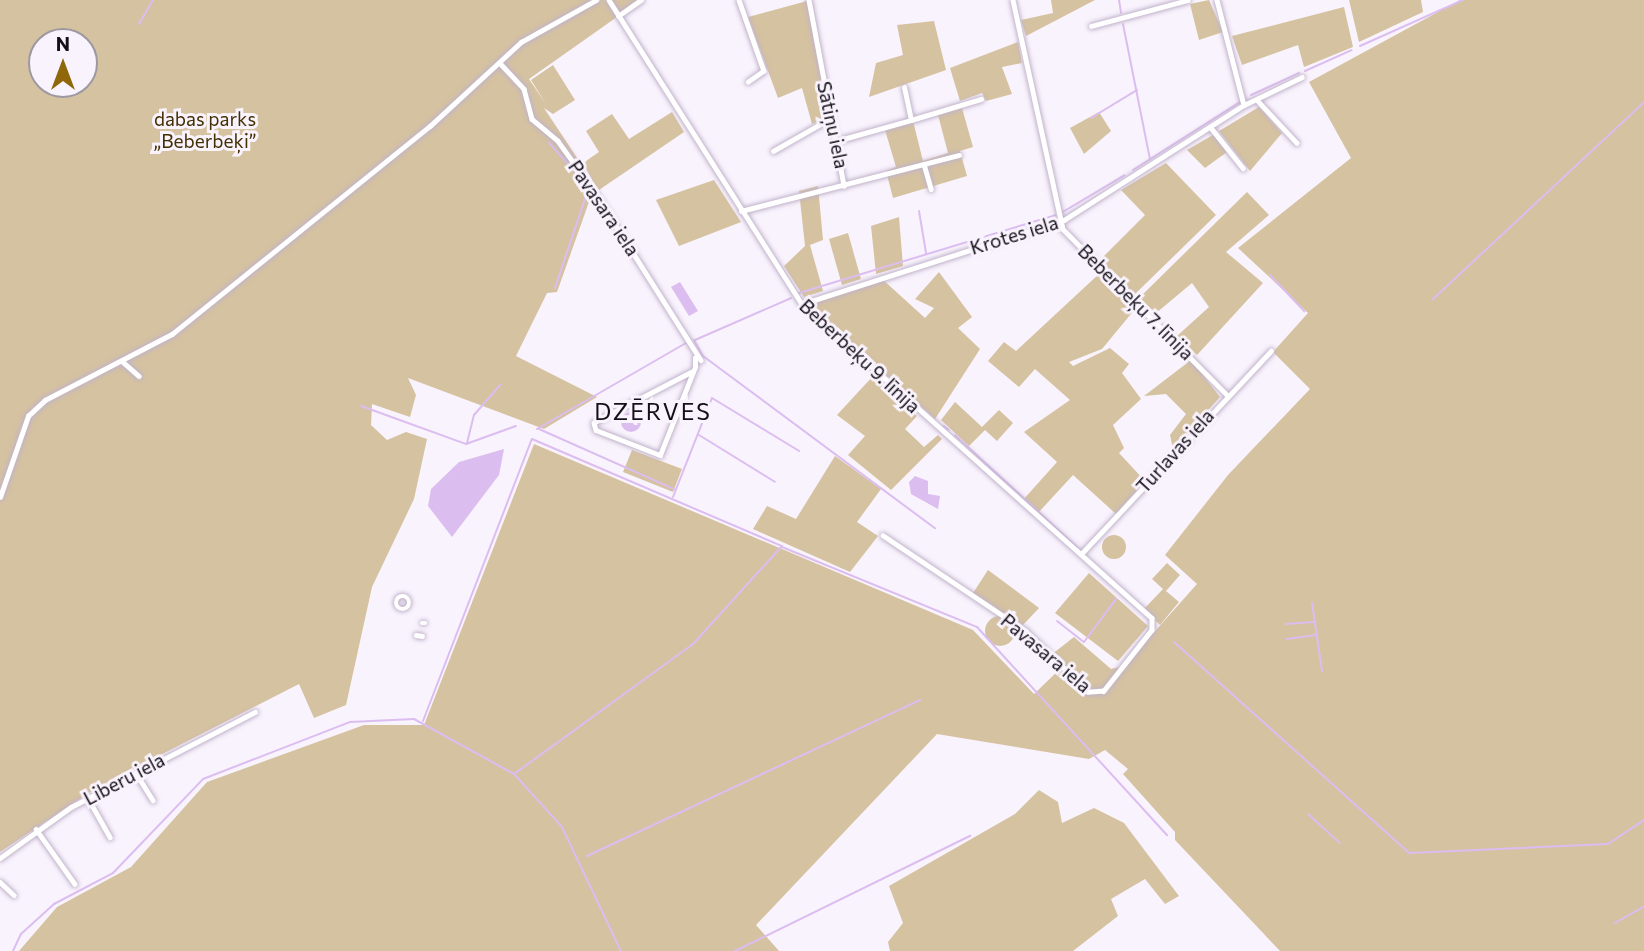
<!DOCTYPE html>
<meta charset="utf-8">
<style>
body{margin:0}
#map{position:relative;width:1644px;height:951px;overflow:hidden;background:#f9f3fd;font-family:Commissioner,sans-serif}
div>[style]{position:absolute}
.green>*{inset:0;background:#d5c2a0}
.round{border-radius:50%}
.water>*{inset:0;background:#dcbdf0}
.stream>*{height:2px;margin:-1px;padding:0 1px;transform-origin:1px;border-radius:1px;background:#dcbdf0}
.roads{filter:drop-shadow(0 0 2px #c1b3cb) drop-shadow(0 0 2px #c1b3cb)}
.street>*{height:4.5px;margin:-2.25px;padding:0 2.25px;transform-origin:2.25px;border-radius:2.25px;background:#fff}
.street>.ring{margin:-2.25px;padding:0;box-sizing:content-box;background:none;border:4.5px solid #fff;border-radius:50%}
span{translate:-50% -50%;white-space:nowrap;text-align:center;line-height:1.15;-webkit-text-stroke:6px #f9f3fd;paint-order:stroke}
.park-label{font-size:19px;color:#432f01}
.street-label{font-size:19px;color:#140f18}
.quarter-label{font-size:23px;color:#140f18;letter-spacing:2px}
.north{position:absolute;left:28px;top:28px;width:70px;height:70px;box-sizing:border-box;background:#f9f3fd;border:2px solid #9d98a1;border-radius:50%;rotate:0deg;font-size:19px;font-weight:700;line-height:28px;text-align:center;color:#140f18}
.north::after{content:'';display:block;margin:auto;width:24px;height:32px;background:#8e680b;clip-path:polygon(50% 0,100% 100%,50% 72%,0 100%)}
</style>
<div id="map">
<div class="green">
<div style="clip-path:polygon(evenodd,0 0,641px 0,529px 79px,546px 104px,531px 80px,553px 65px,575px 100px,553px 114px,544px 108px,595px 185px,583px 163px,599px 152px,586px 131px,612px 114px,629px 139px,672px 112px,684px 132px,599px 190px,595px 185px,557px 292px,547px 293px,516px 356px,597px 397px,544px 429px,408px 378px,416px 395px,410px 417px,372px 404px,371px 425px,387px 440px,406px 432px,427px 439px,414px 499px,372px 587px,346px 705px,314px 718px,299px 684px,98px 787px,0 852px,0 0,42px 42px,84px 42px,84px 84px,42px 84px,42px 42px)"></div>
<div style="clip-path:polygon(1051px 0,1095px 0,1026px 36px,1021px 20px,1053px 13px)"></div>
<div style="clip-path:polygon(1209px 0,1223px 32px,1199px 40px,1190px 4px)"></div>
<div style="clip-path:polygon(1349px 0,1421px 0,1423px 12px,1359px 42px)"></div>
<div style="clip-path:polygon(1460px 0,1644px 0,1644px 951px,1280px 951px,1175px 840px,1175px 832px,1123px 774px,1128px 769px,1105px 750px,1089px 759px,937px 734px,756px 925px,779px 951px,19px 951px,57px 907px,131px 867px,207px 782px,364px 725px,424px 725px,534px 444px,973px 630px,1034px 694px,1062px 667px,1051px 655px,1074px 637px,1111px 669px,1124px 666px,1197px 584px,1165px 555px,1228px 475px,1310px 389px,1273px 352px,1308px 313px,1238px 248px,1351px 158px,1309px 82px)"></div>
<div style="clip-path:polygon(807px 1px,828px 117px,812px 124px,802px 88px,778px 98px,748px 17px)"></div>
<div style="clip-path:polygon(1344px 7px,1353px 47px,1304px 67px,1298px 45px,1242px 65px,1232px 36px)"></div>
<div style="clip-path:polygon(934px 21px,946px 70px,869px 97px,876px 63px,903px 55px,897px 25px)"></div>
<div style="clip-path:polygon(1018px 42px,1022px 63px,1002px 67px,1012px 94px,986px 101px,982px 93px,960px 101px,950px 68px)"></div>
<div style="clip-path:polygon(1259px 107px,1282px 133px,1250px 171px,1219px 131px)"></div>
<div style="clip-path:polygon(962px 108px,973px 147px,960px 151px,967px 176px,893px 198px,886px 171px,896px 167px,885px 130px,913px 121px,923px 161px,948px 153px,938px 115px)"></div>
<div style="clip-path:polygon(1099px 112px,1111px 131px,1084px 154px,1070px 128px)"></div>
<div style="clip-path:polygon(1213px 135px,1227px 152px,1205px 168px,1187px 150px)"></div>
<div style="clip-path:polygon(1166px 163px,1216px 215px,1133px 296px,1100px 260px,1145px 215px,1121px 190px)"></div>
<div style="clip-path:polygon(714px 180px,741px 222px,679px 246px,656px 200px)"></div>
<div style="clip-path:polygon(818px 186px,823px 240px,810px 245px,823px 291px,804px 297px,784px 266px,805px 246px,799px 191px)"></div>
<div style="clip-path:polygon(1247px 192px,1269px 215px,1226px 252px,1263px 283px,1197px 355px,1177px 336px,1209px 307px,1192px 283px,1155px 314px,1139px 298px)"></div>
<div style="clip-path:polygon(899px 217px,903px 266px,876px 274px,871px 226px)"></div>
<div style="clip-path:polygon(848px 233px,861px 279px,842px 285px,829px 239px)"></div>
<div style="clip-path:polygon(939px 272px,972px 317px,958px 328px,980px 349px,935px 419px,807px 304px,881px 278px,925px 318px,934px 308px,915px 299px)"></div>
<div style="clip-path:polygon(1100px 273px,1135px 309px,1102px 349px,1069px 362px,1073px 366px,1110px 348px,1129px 364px,1122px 373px,1141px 399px,1113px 425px,1124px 448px,1119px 453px,1145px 481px,1116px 514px,1073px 475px,1038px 513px,1023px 500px,1057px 462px,1024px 432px,1070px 400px,1035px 369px,1019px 387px,988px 361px,1004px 342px,1016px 351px)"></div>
<div style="clip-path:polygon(1191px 360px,1220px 397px,1173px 449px,1170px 435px,1186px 414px,1166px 394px,1144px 396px)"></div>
<div style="clip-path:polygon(873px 376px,917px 416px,905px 429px,924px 447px,938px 435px,942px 439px,891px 490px,848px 455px,865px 436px,837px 415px)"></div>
<div style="clip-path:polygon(955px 402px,982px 427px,999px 410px,1013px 423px,997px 441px,985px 430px,969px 446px,941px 420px)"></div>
<div style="clip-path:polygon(632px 450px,682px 469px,673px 492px,623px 472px)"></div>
<div style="clip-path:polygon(835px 456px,881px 489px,857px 522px,878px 536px,850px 572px,753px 529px,767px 506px,796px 519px)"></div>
<div class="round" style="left:1102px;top:535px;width:24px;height:24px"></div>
<div style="clip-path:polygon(1167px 563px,1180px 575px,1166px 591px,1179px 602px,1160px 625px,1144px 609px,1163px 589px,1152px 579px)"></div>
<div style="clip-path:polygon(988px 570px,1039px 608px,1022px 626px,973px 593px)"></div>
<div style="clip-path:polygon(1089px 573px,1148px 626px,1118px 661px,1055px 613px)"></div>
<div class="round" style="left:985px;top:616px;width:30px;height:30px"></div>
<div style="clip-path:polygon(1039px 790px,1058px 802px,1062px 823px,1094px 808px,1124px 823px,1179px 896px,1165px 904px,1145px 879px,1111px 899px,1118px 916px,1073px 951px,890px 951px,888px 942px,903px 923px,889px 886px,1015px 814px)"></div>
</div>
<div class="water">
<div style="clip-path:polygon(680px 282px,698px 311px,689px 316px,671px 287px)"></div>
<div class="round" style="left:621px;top:412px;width:20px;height:20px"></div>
<div style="clip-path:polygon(504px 449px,499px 475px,452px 537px,428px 506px,431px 489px,459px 462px)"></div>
<div style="clip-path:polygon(915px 476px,928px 481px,928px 494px,940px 496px,938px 509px,911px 494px,909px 482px)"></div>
</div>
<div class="stream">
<div style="left:1119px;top:0;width:13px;rotate:81deg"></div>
<div style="left:139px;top:24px;width:28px;rotate:-60deg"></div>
<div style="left:1123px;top:24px;width:138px;rotate:78.7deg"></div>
<div style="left:1360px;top:46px;width:113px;rotate:-24.1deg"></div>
<div style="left:1305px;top:71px;width:51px;rotate:-24.1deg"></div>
<div style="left:1251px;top:95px;width:53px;rotate:-24.6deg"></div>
<div style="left:1091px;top:118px;width:54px;rotate:-31.3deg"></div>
<div style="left:549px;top:143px;width:50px;rotate:47.4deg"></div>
<div style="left:1133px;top:170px;width:127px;rotate:-32.4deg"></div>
<div style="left:919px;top:211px;width:43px;rotate:80.5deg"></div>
<div style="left:1061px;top:213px;width:74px;rotate:-30.7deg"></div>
<div style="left:1057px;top:225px;width:57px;rotate:46.4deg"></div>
<div style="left:1102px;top:272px;width:48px;rotate:45deg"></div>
<div style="left:1270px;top:275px;width:50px;rotate:46.6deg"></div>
<div style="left:555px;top:288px;width:107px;rotate:-71.4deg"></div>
<div style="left:799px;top:293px;width:268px;rotate:-16.9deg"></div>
<div style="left:1433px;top:299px;width:289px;rotate:-43deg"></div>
<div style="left:1164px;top:335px;width:19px;rotate:43deg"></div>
<div style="left:694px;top:340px;width:18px;rotate:61deg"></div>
<div style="left:703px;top:356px;width:289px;rotate:36.6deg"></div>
<div style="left:695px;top:340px;width:105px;rotate:-23.6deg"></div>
<div style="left:361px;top:406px;width:112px;rotate:19.9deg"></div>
<div style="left:466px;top:444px;width:53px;rotate:-19.8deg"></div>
<div style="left:944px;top:426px;width:6px;rotate:39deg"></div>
<div style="left:537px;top:429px;width:172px;rotate:-30deg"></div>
<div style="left:539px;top:429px;width:148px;rotate:24deg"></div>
<div style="left:699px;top:435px;width:89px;rotate:31.7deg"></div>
<div style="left:955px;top:435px;width:166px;rotate:42.6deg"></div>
<div style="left:467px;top:443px;width:29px;rotate:-76deg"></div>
<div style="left:474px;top:415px;width:40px;rotate:-49deg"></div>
<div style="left:673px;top:497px;width:106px;rotate:-68.5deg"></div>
<div style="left:712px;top:398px;width:102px;rotate:31.3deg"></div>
<div style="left:782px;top:547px;width:211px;rotate:22.3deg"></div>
<div style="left:977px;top:627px;width:282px;rotate:47.6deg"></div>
<div style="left:1312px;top:603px;width:69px;rotate:81.6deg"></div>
<div style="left:1057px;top:621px;width:34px;rotate:38deg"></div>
<div style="left:1084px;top:642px;width:54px;rotate:-53.3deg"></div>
<div style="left:1286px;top:624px;width:28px;rotate:-4deg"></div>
<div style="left:1287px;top:639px;width:29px;rotate:-8deg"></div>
<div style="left:1174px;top:642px;width:316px;rotate:41.9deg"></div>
<div style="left:1409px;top:853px;width:199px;rotate:-2.6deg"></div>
<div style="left:1608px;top:844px;width:43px;rotate:-33.7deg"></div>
<div style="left:423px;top:721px;width:302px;rotate:-68.9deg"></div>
<div style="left:532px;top:439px;width:272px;rotate:23.2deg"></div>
<div style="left:782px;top:546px;width:132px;rotate:132.2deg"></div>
<div style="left:693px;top:644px;width:221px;rotate:144deg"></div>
<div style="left:1308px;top:814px;width:43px;rotate:42.2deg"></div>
<div style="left:587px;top:856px;width:368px;rotate:-25.1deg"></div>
<div style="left:1615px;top:923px;width:34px;rotate:-30deg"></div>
<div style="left:13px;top:951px;width:19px;rotate:-65deg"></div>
<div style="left:21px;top:934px;width:45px;rotate:-42.3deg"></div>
<div style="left:54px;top:904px;width:67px;rotate:-27.7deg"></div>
<div style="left:113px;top:873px;width:130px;rotate:-46.2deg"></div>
<div style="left:203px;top:779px;width:158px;rotate:-21.2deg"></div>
<div style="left:350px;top:722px;width:64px;rotate:-2.7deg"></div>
<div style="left:414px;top:719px;width:114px;rotate:28.8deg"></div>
<div style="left:514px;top:774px;width:72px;rotate:47.8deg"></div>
<div style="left:562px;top:827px;width:137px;rotate:64.6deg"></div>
<div style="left:735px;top:951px;width:262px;rotate:-26.1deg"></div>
</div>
<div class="roads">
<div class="street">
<div style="left:609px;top:0;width:360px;rotate:57.6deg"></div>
<div style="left:802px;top:304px;width:470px;rotate:41.9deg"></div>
<div style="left:1152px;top:618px;width:12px;rotate:90deg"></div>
<div style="left:1152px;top:630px;width:78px;rotate:128.2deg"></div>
<div style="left:1104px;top:691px;width:16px;rotate:176deg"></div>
<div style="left:1088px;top:692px;width:88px;rotate:-135.9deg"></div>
<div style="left:1025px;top:631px;width:171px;rotate:-146.2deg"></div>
<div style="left:739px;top:0;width:75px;rotate:70.6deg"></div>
<div style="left:764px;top:71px;width:19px;rotate:145deg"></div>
<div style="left:809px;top:0;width:189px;rotate:79.3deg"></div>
<div style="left:1013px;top:0;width:234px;rotate:77.7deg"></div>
<div style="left:1063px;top:229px;width:232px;rotate:45.3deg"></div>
<div style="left:1217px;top:0;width:108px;rotate:75.6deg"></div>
<div style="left:618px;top:16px;width:28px;rotate:-35deg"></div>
<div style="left:1091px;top:26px;width:100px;rotate:-15deg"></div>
<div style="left:500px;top:63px;width:35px;rotate:47deg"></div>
<div style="left:524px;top:89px;width:31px;rotate:75deg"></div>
<div style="left:532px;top:119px;width:34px;rotate:40deg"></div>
<div style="left:558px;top:141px;width:62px;rotate:54.2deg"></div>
<div style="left:594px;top:191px;width:200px;rotate:57.7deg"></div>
<div style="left:1258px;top:101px;width:57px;rotate:47.1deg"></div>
<div style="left:1244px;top:105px;width:64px;rotate:-25.8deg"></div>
<div style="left:911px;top:120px;width:73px;rotate:-16.7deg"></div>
<div style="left:1212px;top:129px;width:50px;rotate:51.5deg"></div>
<div style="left:836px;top:141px;width:78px;rotate:-15.6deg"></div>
<div style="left:911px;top:120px;width:33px;rotate:-102deg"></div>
<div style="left:773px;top:151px;width:67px;rotate:-29.6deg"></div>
<div style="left:924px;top:164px;width:26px;rotate:74deg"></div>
<div style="left:741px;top:211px;width:225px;rotate:-14.4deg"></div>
<div style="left:802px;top:304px;width:275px;rotate:-17.8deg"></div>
<div style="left:1064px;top:220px;width:214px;rotate:-32.6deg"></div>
<div style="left:123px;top:362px;width:21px;rotate:41deg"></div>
<div style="left:692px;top:372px;width:110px;rotate:152.5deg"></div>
<div style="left:594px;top:423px;width:7px;rotate:74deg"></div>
<div style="left:596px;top:430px;width:69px;rotate:21.3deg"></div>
<div style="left:660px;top:455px;width:95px;rotate:-68.3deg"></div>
<div style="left:695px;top:367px;width:9px;rotate:-90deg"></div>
<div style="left:0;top:497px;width:86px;rotate:-70.9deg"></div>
<div style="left:28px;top:416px;width:23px;rotate:-43deg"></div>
<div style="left:45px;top:400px;width:143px;rotate:-27.5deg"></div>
<div style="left:172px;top:334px;width:331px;rotate:-38.9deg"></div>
<div style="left:430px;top:126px;width:124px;rotate:-42.7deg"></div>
<div style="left:521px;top:42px;width:86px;rotate:-29.2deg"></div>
<div style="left:1081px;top:554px;width:278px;rotate:-46.9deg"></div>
<div class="ring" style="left:396px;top:596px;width:9.5px;height:9.5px"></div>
<div style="left:422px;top:623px;width:3px"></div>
<div style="left:416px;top:635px;width:6px;rotate:9deg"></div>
<div style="left:136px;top:773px;width:32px;rotate:58deg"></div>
<div style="left:88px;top:798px;width:45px;rotate:60.6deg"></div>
<div style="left:36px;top:829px;width:67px;rotate:54.7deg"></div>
<div style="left:0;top:858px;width:87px;rotate:-35.7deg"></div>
<div style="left:71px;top:807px;width:207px;rotate:-27.3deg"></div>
<div style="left:0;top:882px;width:19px;rotate:43deg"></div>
</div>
</div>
<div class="park-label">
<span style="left:205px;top:130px">dabas parks<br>„Beberbeķi”</span>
</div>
<div class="street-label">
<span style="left:833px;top:125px;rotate:78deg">Sātiņu iela</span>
<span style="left:604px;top:208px;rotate:56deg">Pavasara iela</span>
<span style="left:1014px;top:235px;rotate:-17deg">Krotes iela</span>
<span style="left:1136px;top:302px;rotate:45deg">Beberbeķu 7. līnija</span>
<span style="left:860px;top:356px;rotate:43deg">Beberbeķu 9. līnija</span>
<span style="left:1175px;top:451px;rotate:-48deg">Turlavas iela</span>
<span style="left:1046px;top:653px;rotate:40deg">Pavasara iela</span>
<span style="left:124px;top:779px;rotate:-28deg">Liberu iela</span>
</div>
<div class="quarter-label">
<span style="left:653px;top:411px">DZĒRVES</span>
</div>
<div class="north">N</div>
</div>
